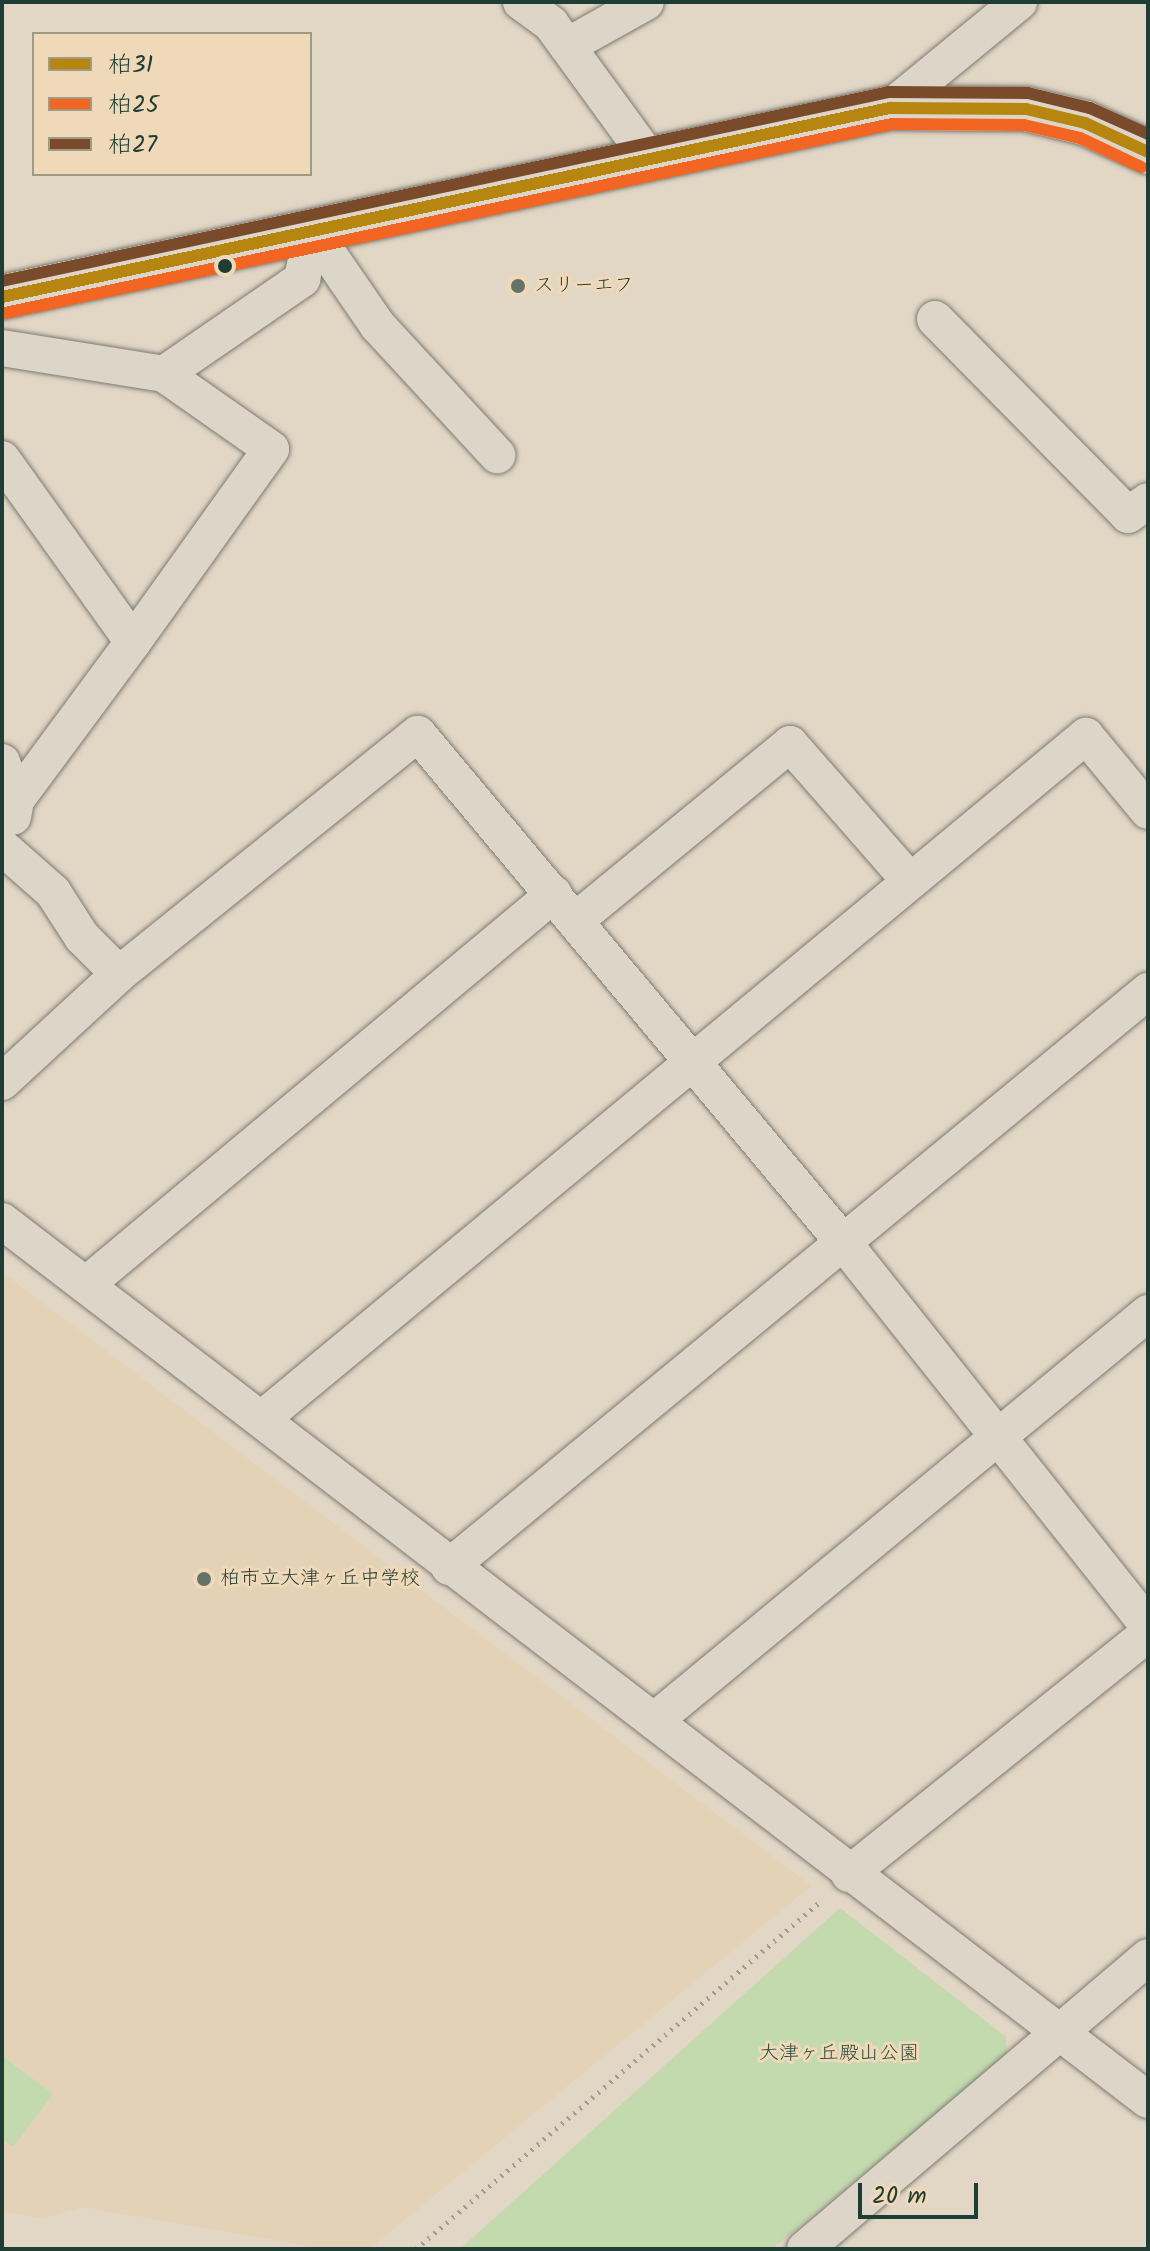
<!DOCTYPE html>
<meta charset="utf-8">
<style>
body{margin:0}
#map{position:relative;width:1150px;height:2251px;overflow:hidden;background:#e2d6c5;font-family:Kalam,"Klee One",sans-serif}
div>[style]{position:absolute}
.built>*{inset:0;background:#e3d2b6}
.green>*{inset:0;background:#c3d9ae}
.path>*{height:5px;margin-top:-2.5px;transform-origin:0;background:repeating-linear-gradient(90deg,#a09e94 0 2px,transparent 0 8px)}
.roads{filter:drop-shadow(0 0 2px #7c7c73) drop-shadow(0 0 2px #7c7c73)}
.minor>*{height:36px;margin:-18px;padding:0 18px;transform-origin:18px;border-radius:18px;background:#ded5c9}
.secondary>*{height:44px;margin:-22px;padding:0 22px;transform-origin:22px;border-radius:22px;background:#ded5c9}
.bus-1>*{height:12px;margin:-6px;padding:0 6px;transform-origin:6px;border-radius:6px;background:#b68610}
.bus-2>*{height:12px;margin:-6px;padding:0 6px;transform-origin:6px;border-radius:6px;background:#f26522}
.bus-3>*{height:12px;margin:-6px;padding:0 6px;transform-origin:6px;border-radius:6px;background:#7a4b2a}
.dots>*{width:22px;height:22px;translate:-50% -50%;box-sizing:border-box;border:4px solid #efd9b8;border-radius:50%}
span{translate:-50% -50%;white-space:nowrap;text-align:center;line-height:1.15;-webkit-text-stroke:6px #efd9b8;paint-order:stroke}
.poi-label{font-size:20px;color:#1f3d34}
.left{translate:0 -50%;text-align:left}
.park-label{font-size:20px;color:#2d4d3e}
.frame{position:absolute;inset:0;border:4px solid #1f3d34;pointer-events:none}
.legend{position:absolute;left:32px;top:32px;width:280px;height:144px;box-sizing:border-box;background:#efd9b8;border:2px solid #9c9b83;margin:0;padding:10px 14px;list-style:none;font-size:24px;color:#1f3d34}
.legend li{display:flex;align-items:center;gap:16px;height:40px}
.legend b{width:40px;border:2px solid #9c9b83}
.scale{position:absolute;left:858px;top:2183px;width:120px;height:36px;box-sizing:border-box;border:4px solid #1f3d34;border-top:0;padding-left:10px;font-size:24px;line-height:28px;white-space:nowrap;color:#1f3d34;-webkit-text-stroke:6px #efd9b8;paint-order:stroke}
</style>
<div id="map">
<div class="built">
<div style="clip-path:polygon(2px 1272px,811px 1886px,369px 2249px,324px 2249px,82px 2207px,42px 2219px,2px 2211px)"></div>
</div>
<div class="green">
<div style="clip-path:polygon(840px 1908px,1006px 2037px,1007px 2056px,772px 2249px,460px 2249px)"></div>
<div style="clip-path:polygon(2px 2056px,53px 2094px,13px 2147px,2px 2139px)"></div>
</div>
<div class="path">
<div style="left:416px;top:2249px;width:535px;rotate:-40.68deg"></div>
</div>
<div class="roads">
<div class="minor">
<div style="left:521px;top:2px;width:37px;rotate:36deg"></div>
<div style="left:551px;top:24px;width:165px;rotate:53.9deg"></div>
<div style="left:567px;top:46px;width:90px;rotate:-29.1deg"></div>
<div style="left:890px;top:108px;width:167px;rotate:-39.4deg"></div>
<div style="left:935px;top:319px;width:275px;rotate:45.4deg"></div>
<div style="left:1128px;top:515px;width:24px;rotate:-35deg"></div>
<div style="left:2px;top:348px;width:164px;rotate:9.1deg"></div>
<div style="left:2px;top:459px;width:225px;rotate:54.4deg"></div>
<div style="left:133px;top:642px;width:197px;rotate:126.5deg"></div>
<div style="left:133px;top:642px;width:237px;rotate:-54.4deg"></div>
<div style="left:271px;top:449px;width:131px;rotate:-145deg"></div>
<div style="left:164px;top:374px;width:168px;rotate:-34.5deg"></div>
<div style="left:302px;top:279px;width:50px;rotate:-78.5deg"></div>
<div style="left:312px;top:230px;width:116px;rotate:55.5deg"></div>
<div style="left:378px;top:326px;width:176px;rotate:47.3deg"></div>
<div style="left:2px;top:762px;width:40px;rotate:69.8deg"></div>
<div style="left:16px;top:800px;width:17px;rotate:100deg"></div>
<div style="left:2px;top:847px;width:68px;rotate:41.4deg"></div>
<div style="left:53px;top:892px;width:54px;rotate:57.2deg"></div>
<div style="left:82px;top:937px;width:52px;rotate:45deg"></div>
<div style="left:576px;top:920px;width:277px;rotate:-39.4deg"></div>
<div style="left:790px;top:744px;width:182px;rotate:48.8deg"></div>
<div style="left:2px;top:1082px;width:159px;rotate:-42.7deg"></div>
<div style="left:119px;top:974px;width:383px;rotate:-38.8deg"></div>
<div style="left:418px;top:734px;width:662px;rotate:50.08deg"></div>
<div style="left:843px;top:1242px;width:490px;rotate:51.5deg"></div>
<div style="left:2px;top:1221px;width:1444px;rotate:37.49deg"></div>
<div style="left:88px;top:1283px;width:607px;rotate:-39.85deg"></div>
<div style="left:263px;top:1418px;width:1069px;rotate:-39.65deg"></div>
<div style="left:1086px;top:736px;width:97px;rotate:50.4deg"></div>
<div style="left:449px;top:1567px;width:906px;rotate:-39.49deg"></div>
<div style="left:654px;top:1721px;width:641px;rotate:-39.55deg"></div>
<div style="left:849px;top:1874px;width:383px;rotate:-38.8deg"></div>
<div style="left:805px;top:2249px;width:450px;rotate:-40.4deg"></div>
</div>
<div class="secondary">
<div style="left:2px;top:297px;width:908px;rotate:-12.02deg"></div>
<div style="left:890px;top:108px;width:136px;rotate:0.4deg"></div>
<div style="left:1026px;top:109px;width:61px;rotate:13.3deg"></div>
<div style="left:1085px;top:123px;width:69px;rotate:24.7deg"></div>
</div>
</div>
<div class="bus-1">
<div style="left:2px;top:297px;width:908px;rotate:-12.02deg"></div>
<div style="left:890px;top:108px;width:136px;rotate:0.4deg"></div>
<div style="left:1026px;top:109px;width:61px;rotate:13.3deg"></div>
<div style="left:1085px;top:123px;width:69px;rotate:24.7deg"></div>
</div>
<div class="bus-2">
<div style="left:5px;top:313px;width:907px;rotate:-12.03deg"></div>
<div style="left:892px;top:124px;width:132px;rotate:0.4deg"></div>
<div style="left:1024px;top:125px;width:57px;rotate:13.1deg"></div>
<div style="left:1080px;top:138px;width:68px;rotate:25.4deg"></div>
</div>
<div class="bus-3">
<div style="left:2px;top:281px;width:906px;rotate:-12.04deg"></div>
<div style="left:888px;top:92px;width:140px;rotate:0.4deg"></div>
<div style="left:1028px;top:93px;width:64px;rotate:13.6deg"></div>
<div style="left:1090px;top:108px;width:64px;rotate:24.1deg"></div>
</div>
<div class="dots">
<div style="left:225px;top:266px;background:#1f3d34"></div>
<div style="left:518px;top:286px;background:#637367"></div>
<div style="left:204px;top:1579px;background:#637367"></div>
</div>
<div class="poi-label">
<span class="left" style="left:534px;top:286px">スリーエフ</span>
<span class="left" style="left:220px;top:1579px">柏市立大津ヶ丘中学校</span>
</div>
<div class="park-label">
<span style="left:839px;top:2054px">大津ヶ丘殿山公園</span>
</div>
<div class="frame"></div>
<ul class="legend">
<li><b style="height:10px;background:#b68610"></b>柏31</li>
<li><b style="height:10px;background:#f26522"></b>柏25</li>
<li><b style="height:10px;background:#7a4b2a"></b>柏27</li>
</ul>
<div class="scale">20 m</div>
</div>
